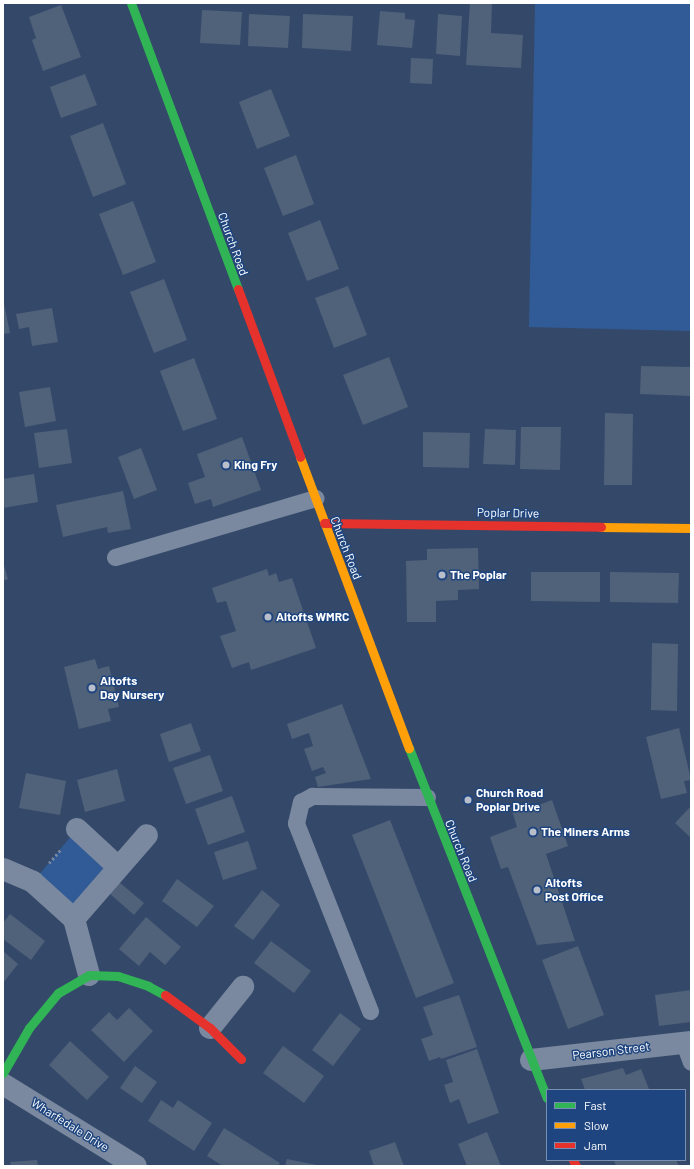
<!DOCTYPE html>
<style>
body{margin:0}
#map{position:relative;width:694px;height:1169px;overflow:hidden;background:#344969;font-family:Barlow,sans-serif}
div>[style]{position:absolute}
.green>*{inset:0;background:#315b96}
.building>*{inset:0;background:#50617a}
.path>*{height:2.5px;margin-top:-1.25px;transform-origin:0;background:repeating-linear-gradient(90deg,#7a899f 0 2px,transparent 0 5px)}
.lane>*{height:17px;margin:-8.5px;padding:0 8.5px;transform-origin:8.5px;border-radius:8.5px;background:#7a899f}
.street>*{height:22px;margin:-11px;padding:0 11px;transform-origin:11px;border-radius:11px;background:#7a899f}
.fast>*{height:9px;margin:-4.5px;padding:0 4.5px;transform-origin:4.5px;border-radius:4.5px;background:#30b455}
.slow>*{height:9px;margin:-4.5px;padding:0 4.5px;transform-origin:4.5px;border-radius:4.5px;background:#ff9f0a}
.jam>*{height:9px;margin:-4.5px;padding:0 4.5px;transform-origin:4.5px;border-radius:4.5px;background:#e5322d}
.dots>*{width:11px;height:11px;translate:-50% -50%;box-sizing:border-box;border:2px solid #1e457f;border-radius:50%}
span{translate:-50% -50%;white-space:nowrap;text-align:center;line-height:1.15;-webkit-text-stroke:3px #1e457f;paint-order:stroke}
.street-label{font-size:12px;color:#fff}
.poi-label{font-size:12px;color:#fff;font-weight:700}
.left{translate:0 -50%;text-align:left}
.frame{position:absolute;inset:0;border:4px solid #fff;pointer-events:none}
.legend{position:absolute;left:546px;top:1089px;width:140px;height:72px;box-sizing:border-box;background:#1e457f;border:1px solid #788fb2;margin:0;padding:5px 7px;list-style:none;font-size:12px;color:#fff}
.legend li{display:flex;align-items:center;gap:8px;height:20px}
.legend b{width:20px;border:1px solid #788fb2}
</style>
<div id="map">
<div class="green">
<div style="clip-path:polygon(535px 3px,691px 3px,691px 331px,529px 327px)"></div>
<div style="clip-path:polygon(77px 829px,118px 867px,74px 919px,33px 882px)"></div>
</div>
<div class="building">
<div style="clip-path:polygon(470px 3px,492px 3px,491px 33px,523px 35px,521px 68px,466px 65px)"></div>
<div style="clip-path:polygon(61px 5px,81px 57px,43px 71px,32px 40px,36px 38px,29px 17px)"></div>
<div style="clip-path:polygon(202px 10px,242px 12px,240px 45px,200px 43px)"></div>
<div style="clip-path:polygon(380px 11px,405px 13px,405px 19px,415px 20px,412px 48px,377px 45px)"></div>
<div style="clip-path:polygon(249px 14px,290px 16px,288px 48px,248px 46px)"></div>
<div style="clip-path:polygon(303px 14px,353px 16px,351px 51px,302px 48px)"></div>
<div style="clip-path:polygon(438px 14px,462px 16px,460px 56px,436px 54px)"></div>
<div style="clip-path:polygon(411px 58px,433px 59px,432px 84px,410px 83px)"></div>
<div style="clip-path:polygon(85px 74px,97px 105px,61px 118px,50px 87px)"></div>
<div style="clip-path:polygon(271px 89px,290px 136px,257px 149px,239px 102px)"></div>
<div style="clip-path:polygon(103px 123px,126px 184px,93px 197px,70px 136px)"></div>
<div style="clip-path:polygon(296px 155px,314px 204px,283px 216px,264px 168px)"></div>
<div style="clip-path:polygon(133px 201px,156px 262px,123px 275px,99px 214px)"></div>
<div style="clip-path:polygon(320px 220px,339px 269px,307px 281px,288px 233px)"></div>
<div style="clip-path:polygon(164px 279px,187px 340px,154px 353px,130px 292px)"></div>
<div style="clip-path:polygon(348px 286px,367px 335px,334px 348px,315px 298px)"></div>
<div style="clip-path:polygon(3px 299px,10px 333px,3px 334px)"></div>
<div style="clip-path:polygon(52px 308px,58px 342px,32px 346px,29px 327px,19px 329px,16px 314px)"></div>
<div style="clip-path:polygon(389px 357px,408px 407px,363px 425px,343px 375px)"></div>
<div style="clip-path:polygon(194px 358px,217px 419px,183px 431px,160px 371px)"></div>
<div style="clip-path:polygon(641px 366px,691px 367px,691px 396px,640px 394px)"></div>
<div style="clip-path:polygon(50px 387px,56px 421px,25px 427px,19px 392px)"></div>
<div style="clip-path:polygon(605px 413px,633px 414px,632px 485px,604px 485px)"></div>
<div style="clip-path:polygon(521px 427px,561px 427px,560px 470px,520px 469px)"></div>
<div style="clip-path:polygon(67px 429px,72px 463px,39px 468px,34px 433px)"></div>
<div style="clip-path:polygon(485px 429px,516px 430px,515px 465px,483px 464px)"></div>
<div style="clip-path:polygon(423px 432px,470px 433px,469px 468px,423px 467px)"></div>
<div style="clip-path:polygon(242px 437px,261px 490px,213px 507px,211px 499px,195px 504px,188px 483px,205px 477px,197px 454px)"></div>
<div style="clip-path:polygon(141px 448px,157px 490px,134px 499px,118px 457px)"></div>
<div style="clip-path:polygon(34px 474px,38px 502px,3px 508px,3px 479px)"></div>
<div style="clip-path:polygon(123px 491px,131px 529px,108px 533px,107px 527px,63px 537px,56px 505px)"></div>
<div style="clip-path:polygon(478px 548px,479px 589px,458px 590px,458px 600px,436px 601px,436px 622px,407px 622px,406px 561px,427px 560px,427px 549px)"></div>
<div style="clip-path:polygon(3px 562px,8px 579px,3px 581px)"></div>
<div style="clip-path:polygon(267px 569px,269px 576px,276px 573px,279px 582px,292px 578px,316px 648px,251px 670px,249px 662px,232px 668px,220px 636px,236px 631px,226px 601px,217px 603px,212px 588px)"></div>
<div style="clip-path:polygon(531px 572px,600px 572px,600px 602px,531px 601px)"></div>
<div style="clip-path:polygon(610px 572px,679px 573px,678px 603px,610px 602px)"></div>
<div style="clip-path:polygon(652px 643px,678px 644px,677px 711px,651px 710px)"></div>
<div style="clip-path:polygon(95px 659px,98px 669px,109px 666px,119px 707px,108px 709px,111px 721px,79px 729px,64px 667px)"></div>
<div style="clip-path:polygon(342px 704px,371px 779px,318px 787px,315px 777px,326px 773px,323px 767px,312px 771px,304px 749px,313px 746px,309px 733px,292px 739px,287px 724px)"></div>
<div style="clip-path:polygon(191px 723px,201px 751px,169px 762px,160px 734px)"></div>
<div style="clip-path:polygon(679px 728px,691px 780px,684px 781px,687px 793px,661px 799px,646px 737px)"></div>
<div style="clip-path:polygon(210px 755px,223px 791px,186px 804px,173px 768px)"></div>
<div style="clip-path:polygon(117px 769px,125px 801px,85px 812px,77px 780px)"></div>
<div style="clip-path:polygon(26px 773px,66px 781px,60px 815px,19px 808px)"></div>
<div style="clip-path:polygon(232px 796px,245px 832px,208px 845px,195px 809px)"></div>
<div style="clip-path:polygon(552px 800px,568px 846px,546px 854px,575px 941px,537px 945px,508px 867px,501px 869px,490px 837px,517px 827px,511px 808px,529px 802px,531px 808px)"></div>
<div style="clip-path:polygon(691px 806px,691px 838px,675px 823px)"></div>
<div style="clip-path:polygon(390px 820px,454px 983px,416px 998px,352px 835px)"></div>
<div style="clip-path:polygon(248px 841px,257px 869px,223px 880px,214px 852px)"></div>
<div style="clip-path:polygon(177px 879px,214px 906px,197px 927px,162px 901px)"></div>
<div style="clip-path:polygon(119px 882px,144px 903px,134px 915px,109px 893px)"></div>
<div style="clip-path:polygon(262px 890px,280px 905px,253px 940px,234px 926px)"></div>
<div style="clip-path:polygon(10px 914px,45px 941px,31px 960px,3px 939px,3px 923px)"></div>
<div style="clip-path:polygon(146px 917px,181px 947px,165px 965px,150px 952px,139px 966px,119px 949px)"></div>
<div style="clip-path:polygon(271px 941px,311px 971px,294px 993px,254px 963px)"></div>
<div style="clip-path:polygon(578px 946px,604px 1015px,568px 1029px,542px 960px)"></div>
<div style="clip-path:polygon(3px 951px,18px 964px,3px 983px)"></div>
<div style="clip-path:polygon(691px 990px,691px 1022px,659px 1026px,655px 995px)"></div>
<div style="clip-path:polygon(459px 995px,477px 1047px,441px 1059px,440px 1057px,429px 1061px,421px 1039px,433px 1035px,423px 1007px)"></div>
<div style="clip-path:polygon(129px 1008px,153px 1031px,124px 1062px,91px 1030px,109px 1012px,117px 1020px)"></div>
<div style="clip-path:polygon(340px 1013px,361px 1029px,333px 1066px,312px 1050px)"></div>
<div style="clip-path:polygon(70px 1041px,109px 1077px,87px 1100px,49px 1065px)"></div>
<div style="clip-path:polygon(283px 1046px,324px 1076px,304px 1103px,263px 1073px)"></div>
<div style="clip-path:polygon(477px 1049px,499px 1113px,468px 1124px,459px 1099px,450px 1103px,444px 1085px,453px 1082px,446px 1060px)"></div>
<div style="clip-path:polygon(135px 1066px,157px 1082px,142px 1103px,120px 1088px)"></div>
<div style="clip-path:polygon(623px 1068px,626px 1075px,641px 1069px,649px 1089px,585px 1090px,581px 1079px)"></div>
<div style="clip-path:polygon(161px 1100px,173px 1108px,178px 1100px,212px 1123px,194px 1151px,148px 1121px)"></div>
<div style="clip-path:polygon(224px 1128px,280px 1163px,278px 1166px,223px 1166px,207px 1156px)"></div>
<div style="clip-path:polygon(487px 1132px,501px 1166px,467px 1166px,458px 1144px)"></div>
<div style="clip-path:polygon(395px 1142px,404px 1166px,374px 1166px,369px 1151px)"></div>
<div style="clip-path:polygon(287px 1159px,317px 1165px,317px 1166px,285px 1166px)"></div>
<div style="clip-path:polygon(37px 1160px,38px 1166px,11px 1166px,10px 1162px)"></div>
<div style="clip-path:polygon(614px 1160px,676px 1160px,679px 1166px,616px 1166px)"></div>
</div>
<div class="path">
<div style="left:49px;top:863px;width:18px;rotate:-49deg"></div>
</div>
<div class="lane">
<div style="left:115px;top:557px;width:209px;rotate:-16.4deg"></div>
<div style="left:370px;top:1011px;width:202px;rotate:-111.5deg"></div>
<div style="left:296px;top:823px;width:22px;rotate:-77deg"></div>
<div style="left:301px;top:802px;width:13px;rotate:-29deg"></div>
<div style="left:312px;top:796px;width:115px;rotate:0.5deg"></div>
<div style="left:684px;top:1043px;width:20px;rotate:70deg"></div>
</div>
<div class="street">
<div style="left:77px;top:829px;width:56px;rotate:42.8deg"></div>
<div style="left:3px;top:869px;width:33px;rotate:23deg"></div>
<div style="left:33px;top:882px;width:55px;rotate:42.1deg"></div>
<div style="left:74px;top:919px;width:58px;rotate:75deg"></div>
<div style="left:74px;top:919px;width:111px;rotate:-49deg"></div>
<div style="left:210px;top:1028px;width:53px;rotate:-51.2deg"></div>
<div style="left:531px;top:1060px;width:161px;rotate:-6.4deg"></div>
<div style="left:3px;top:1084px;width:156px;rotate:31.7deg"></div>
</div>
<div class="fast">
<div style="left:131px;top:3px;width:305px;rotate:69.5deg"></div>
<div style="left:409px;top:748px;width:376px;rotate:68.5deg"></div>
<div style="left:3px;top:1073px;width:52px;rotate:-60deg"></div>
<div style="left:29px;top:1028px;width:45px;rotate:-50.4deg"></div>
<div style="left:58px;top:993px;width:36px;rotate:-30deg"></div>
<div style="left:89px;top:975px;width:29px;rotate:2deg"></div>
<div style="left:118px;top:976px;width:32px;rotate:18deg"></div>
<div style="left:148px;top:986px;width:19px;rotate:28deg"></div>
</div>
<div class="slow">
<div style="left:300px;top:457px;width:311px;rotate:69.5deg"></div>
<div style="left:601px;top:527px;width:90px;rotate:0.6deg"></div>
</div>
<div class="jam">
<div style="left:238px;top:289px;width:179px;rotate:69.7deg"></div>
<div style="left:324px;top:523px;width:277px;rotate:0.8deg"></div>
<div style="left:165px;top:995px;width:56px;rotate:36.3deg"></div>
<div style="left:210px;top:1028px;width:44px;rotate:45deg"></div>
<div style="left:573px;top:1160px;width:7px;rotate:63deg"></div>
</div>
<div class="dots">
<div style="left:226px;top:465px;background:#b8bfca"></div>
<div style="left:442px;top:575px;background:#b8bfca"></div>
<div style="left:268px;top:617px;background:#b8bfca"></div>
<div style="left:92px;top:688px;background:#b8bfca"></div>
<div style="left:468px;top:800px;background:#b8bfca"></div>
<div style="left:533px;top:832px;background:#b8bfca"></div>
<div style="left:537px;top:890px;background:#b8bfca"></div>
</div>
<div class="street-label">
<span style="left:233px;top:244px;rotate:70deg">Church Road</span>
<span style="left:508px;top:513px;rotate:1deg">Poplar Drive</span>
<span style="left:346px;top:548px;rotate:69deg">Church Road</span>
<span style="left:461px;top:851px;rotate:68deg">Church Road</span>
<span style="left:611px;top:1051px;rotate:-7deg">Pearson Street</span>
<span style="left:70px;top:1125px;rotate:32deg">Wharfedale Drive</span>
</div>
<div class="poi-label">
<span class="left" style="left:234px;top:465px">King Fry</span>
<span class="left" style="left:450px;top:575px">The Poplar</span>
<span class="left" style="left:276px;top:617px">Altofts WMRC</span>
<span class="left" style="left:100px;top:688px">Altofts<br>Day Nursery</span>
<span class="left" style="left:476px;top:800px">Church Road<br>Poplar Drive</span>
<span class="left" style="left:541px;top:832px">The Miners Arms</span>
<span class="left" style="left:545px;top:890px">Altofts<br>Post Office</span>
</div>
<div class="frame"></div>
<ul class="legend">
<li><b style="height:5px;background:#30b455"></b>Fast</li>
<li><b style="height:5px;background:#ff9f0a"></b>Slow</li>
<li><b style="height:5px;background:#e5322d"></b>Jam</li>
</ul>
</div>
